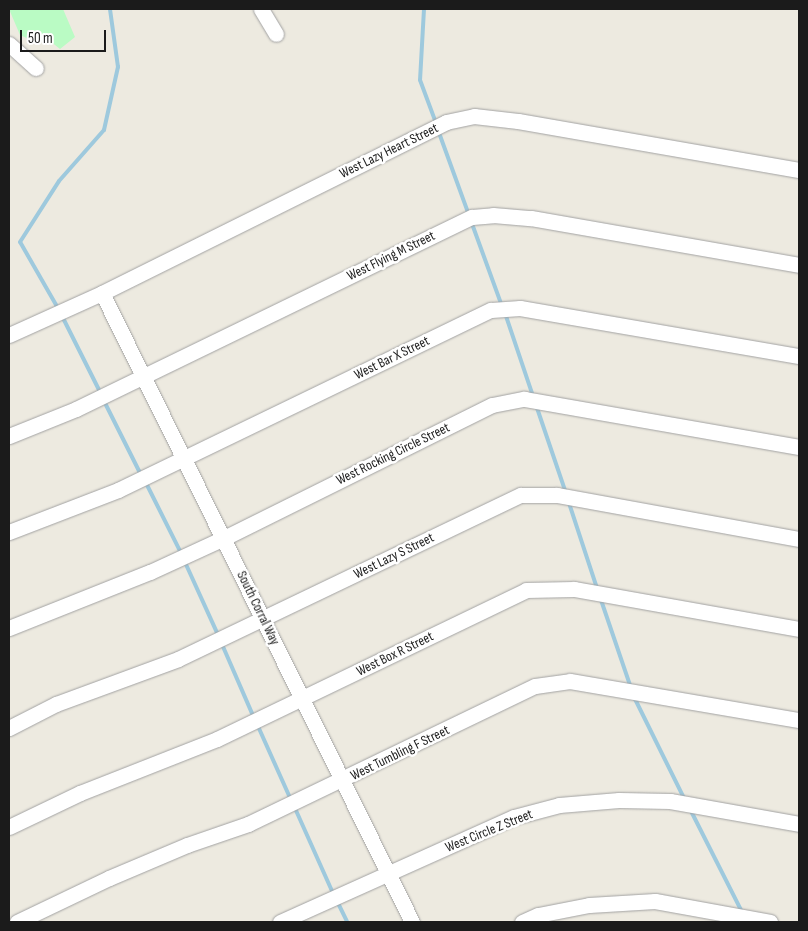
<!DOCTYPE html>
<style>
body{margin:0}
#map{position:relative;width:808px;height:931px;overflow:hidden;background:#edeae0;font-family:"Sofia Sans Condensed",sans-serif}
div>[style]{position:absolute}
.park>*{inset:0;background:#bafbc4}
.stream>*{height:4px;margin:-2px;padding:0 2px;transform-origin:2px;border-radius:2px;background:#9ec9dd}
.roads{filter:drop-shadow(0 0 1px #a2a2a2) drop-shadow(0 0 1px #a2a2a2)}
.minor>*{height:15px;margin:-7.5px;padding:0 7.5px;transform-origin:7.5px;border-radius:7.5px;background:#fff}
span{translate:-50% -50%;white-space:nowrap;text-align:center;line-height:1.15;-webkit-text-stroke:5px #fff;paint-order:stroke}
.street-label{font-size:14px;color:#1b1b1b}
.frame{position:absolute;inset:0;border:10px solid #1b1b1b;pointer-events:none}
.scale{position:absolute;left:20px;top:30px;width:86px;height:22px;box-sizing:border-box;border:2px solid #1b1b1b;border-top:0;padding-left:6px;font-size:15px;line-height:18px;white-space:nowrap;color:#1b1b1b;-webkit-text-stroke:4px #fff;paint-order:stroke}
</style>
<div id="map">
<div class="park">
<div style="clip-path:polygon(9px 9px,63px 9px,75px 37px,60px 49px,50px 41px,31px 40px,20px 35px)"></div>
</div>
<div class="stream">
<div style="left:424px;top:9px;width:71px;rotate:93.2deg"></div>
<div style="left:420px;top:80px;width:46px;rotate:69.6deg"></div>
<div style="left:438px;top:130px;width:90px;rotate:70deg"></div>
<div style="left:471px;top:221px;width:90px;rotate:70deg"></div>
<div style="left:59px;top:310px;width:78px;rotate:-119.8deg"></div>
<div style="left:20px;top:242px;width:72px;rotate:-57.4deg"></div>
<div style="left:59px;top:181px;width:68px;rotate:-48.6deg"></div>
<div style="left:104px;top:130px;width:65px;rotate:-77.5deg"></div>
<div style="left:118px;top:67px;width:59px;rotate:-97.9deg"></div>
<div style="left:505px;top:313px;width:88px;rotate:71.4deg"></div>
<div style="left:62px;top:316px;width:85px;rotate:63.4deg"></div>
<div style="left:103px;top:399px;width:85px;rotate:63.4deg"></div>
<div style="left:536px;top:405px;width:93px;rotate:71.2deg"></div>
<div style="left:145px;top:481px;width:80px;rotate:63.4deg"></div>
<div style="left:568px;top:500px;width:93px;rotate:71.8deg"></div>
<div style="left:184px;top:560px;width:82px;rotate:65.6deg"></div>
<div style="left:600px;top:597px;width:96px;rotate:71.2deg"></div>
<div style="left:221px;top:642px;width:83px;rotate:66.5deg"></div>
<div style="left:634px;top:697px;width:115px;rotate:63.7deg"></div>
<div style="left:257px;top:724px;width:83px;rotate:65.9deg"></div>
<div style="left:294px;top:806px;width:95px;rotate:65.9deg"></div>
<div style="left:690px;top:809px;width:118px;rotate:63.2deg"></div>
<div style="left:336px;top:899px;width:25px;rotate:64deg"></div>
</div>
<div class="roads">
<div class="minor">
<div style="left:261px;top:9px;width:29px;rotate:59deg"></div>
<div style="left:9px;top:44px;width:36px;rotate:42deg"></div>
<div style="left:102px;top:293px;width:701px;rotate:63.76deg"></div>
<div style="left:9px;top:335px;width:102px;rotate:-24.3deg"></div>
<div style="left:102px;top:293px;width:384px;rotate:-26.4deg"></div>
<div style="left:446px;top:122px;width:29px;rotate:-12deg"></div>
<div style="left:474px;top:116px;width:44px;rotate:6.5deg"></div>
<div style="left:518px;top:121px;width:285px;rotate:9.9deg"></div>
<div style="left:9px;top:436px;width:72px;rotate:-21.9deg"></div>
<div style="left:76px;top:409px;width:440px;rotate:-25.9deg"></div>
<div style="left:472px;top:217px;width:21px;rotate:-5deg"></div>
<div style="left:493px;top:215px;width:38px;rotate:5deg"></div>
<div style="left:531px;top:218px;width:272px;rotate:9.9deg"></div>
<div style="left:9px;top:532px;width:117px;rotate:-21.1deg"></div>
<div style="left:118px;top:490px;width:414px;rotate:-25.8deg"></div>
<div style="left:491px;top:310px;width:29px;rotate:-4deg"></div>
<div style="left:520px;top:308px;width:283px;rotate:9.8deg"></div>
<div style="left:9px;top:628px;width:152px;rotate:-21.7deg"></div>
<div style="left:150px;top:572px;width:81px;rotate:-24.7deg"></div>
<div style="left:224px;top:538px;width:299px;rotate:-26.4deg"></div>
<div style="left:492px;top:405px;width:33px;rotate:-11deg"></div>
<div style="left:524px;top:399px;width:279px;rotate:9.9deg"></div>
<div style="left:9px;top:728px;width:53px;rotate:-27.1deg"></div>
<div style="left:56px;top:704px;width:130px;rotate:-20.2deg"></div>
<div style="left:178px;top:659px;width:380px;rotate:-25.6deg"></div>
<div style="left:521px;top:495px;width:36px"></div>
<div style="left:557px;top:495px;width:246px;rotate:10.3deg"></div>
<div style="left:9px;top:827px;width:79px;rotate:-25.6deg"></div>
<div style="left:80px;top:793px;width:147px;rotate:-21.5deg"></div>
<div style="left:217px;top:739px;width:343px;rotate:-25.7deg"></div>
<div style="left:526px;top:590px;width:48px;rotate:-1.2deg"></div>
<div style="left:574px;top:589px;width:229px;rotate:10.1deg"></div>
<div style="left:17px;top:922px;width:102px;rotate:-25.6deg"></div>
<div style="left:109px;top:878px;width:85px;rotate:-22.9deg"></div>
<div style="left:187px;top:845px;width:65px;rotate:-19deg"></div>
<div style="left:248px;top:824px;width:318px;rotate:-25.7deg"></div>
<div style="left:535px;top:686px;width:35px;rotate:-8deg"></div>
<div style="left:570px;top:681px;width:232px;rotate:9.7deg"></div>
<div style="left:280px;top:922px;width:256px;rotate:-24.2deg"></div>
<div style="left:514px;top:817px;width:47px;rotate:-14.9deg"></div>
<div style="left:559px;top:805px;width:60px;rotate:-4.8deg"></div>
<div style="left:619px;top:800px;width:51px;rotate:1.1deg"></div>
<div style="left:670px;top:801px;width:131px;rotate:10.1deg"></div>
<div style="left:522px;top:922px;width:17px;rotate:-24deg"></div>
<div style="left:538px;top:915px;width:52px;rotate:-11.1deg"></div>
<div style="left:589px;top:905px;width:66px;rotate:-3.5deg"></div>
<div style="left:655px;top:901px;width:117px;rotate:10.3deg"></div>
</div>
</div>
<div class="street-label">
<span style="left:389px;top:151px;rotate:-26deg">West Lazy Heart Street</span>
<span style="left:391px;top:256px;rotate:-26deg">West Flying M Street</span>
<span style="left:392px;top:358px;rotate:-26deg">West Bar X Street</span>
<span style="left:393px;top:454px;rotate:-26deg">West Rocking Circle Street</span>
<span style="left:394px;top:556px;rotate:-26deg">West Lazy S Street</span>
<span style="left:258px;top:608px;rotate:64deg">South Corral Way</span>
<span style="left:395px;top:654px;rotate:-26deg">West Box R Street</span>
<span style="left:400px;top:753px;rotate:-26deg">West Tumbling F Street</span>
<span style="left:489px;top:831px;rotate:-22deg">West Circle Z Street</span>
</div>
<div class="frame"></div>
<div class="scale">50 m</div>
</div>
